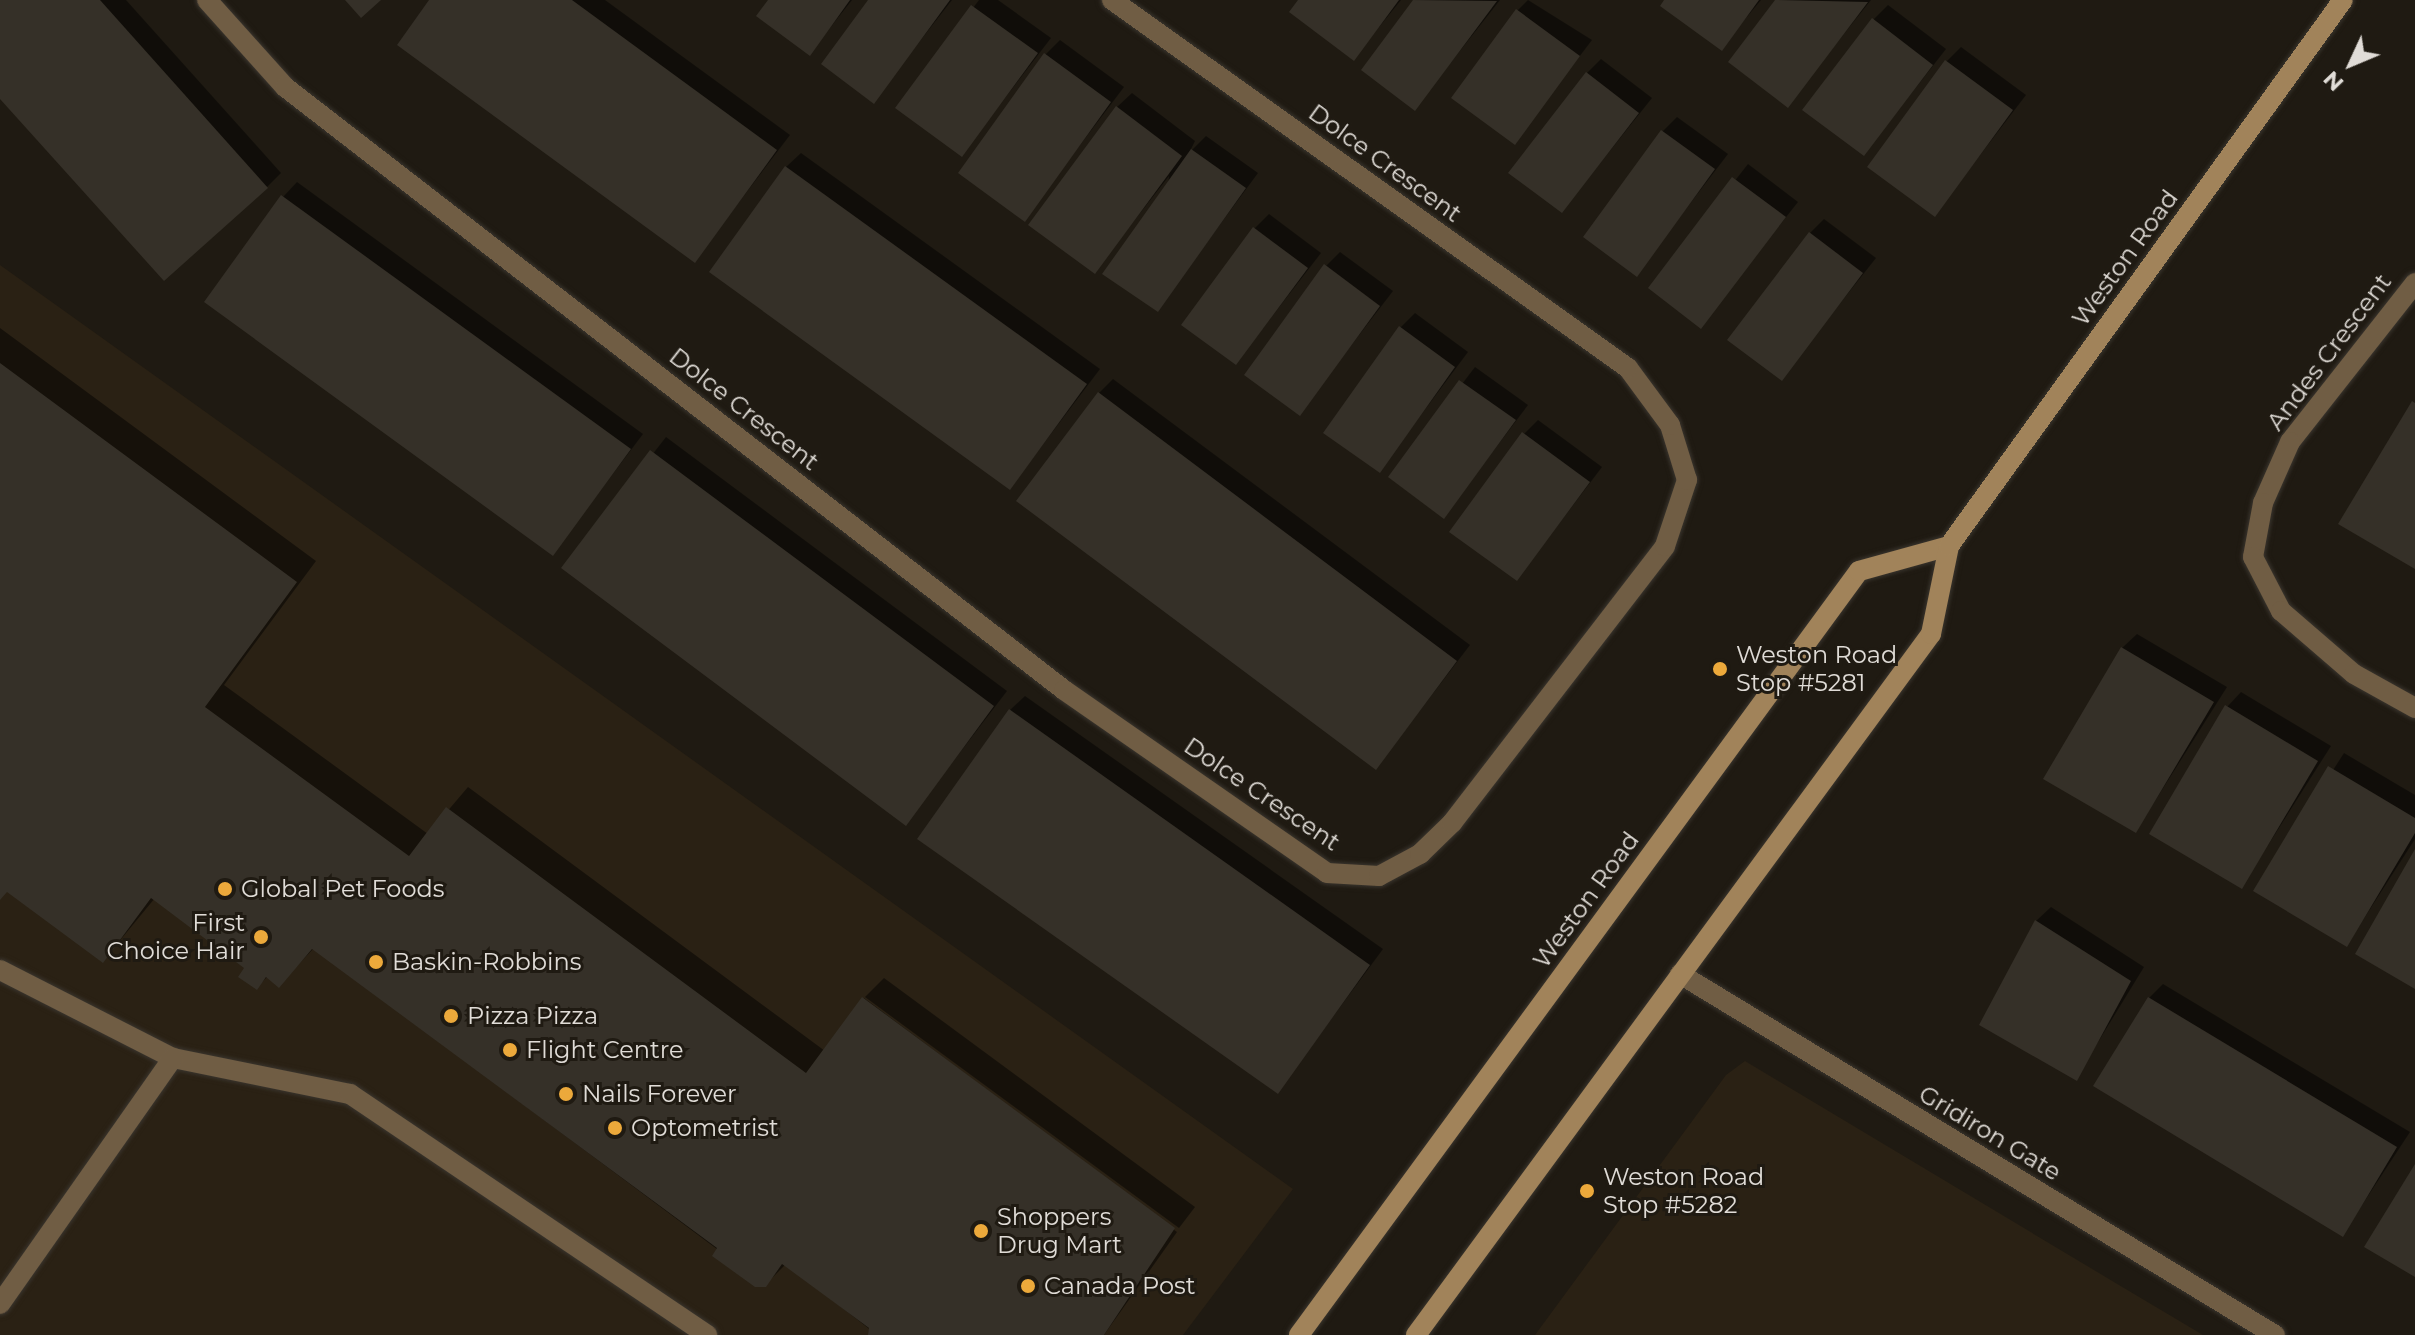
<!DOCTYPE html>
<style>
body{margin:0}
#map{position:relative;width:2415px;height:1335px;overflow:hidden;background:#1f1a12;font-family:Montserrat,sans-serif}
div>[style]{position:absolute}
.built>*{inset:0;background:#2a2114}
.shadow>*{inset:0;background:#0007}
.building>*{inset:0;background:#353028}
.roads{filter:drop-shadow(0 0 2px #3a352e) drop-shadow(0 0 2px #3a352e)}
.service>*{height:20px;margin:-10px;padding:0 10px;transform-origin:10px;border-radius:10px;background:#705d44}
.minor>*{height:20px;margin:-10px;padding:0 10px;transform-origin:10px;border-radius:10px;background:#705d44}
.secondary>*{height:20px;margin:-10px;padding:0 10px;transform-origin:10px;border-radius:10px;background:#a1835a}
.dots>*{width:22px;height:22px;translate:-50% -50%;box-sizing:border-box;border:4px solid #1f1a12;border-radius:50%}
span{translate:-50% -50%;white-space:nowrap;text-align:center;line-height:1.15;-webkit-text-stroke:6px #1f1a12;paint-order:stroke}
.street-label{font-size:24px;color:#e0dcd7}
.poi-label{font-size:24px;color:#e0dcd7}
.left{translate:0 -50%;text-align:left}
.right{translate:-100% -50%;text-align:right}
.north{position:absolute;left:2311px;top:24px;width:80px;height:80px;-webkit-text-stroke:6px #1f1a12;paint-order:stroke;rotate:226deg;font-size:22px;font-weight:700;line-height:32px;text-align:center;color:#e0dcd7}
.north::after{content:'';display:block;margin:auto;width:28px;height:36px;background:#e0dcd7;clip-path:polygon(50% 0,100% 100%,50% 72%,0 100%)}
</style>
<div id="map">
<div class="built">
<div style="clip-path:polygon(0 265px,1293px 1189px,1183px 1335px,0 1335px)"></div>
<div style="clip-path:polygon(1745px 1061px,2124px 1288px,2203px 1335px,1535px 1335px,1726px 1075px)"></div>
</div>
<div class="shadow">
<div style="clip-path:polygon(0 0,126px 0,281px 173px,267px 187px,0 96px)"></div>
<div style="clip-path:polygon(432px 0,605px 0,790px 135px,695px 260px)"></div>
<div style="clip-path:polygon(771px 0,852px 0,810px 53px)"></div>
<div style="clip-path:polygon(870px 0,952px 0,873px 101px)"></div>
<div style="clip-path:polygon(979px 0,998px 0,1051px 38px,962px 154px,898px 108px)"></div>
<div style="clip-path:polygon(1301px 0,1401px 0,1354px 58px)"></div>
<div style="clip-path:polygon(1416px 0,1500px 0,1415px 108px,1364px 70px)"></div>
<div style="clip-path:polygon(1528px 0,1592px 40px,1514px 142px,1518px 10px)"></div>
<div style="clip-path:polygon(1666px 0,1761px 0,1721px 48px)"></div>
<div style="clip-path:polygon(1777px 0,1871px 0,1787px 105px,1730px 62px)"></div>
<div style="clip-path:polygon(1888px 5px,1946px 49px,1864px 154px,1874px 19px)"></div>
<div style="clip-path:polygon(1060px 40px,1124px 87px,1024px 219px,1046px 54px)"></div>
<div style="clip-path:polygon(1961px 47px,2026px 95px,1935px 214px,1946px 62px)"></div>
<div style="clip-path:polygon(1601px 59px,1652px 98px,1562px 211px,1587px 73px)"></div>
<div style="clip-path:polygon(1132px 93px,1195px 141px,1189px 153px,1206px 136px,1258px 173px,1157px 310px,1169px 176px,1095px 271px,1117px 107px)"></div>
<div style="clip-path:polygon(1677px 117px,1728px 154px,1636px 274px,1663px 131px)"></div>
<div style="clip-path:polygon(801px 153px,1100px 369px,1010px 488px,786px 167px)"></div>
<div style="clip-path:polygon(1748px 164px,1798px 202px,1700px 326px,1651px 288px)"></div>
<div style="clip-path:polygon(297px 182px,643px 434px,553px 553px,283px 197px)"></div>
<div style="clip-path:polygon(1269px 214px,1321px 253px,1236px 363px,1254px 229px)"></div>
<div style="clip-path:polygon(1824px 219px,1876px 258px,1781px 378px,1810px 233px)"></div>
<div style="clip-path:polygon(1340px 252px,1393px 291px,1299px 413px,1326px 266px)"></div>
<div style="clip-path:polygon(1415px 313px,1468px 352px,1379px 471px,1400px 328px)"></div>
<div style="clip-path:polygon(0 328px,316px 561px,224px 685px,428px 834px,468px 787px,825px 1051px,864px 998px,1177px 1232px,1104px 1335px,877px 1335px,786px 1264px,765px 1285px,314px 948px,279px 985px,268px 976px,257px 987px,247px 968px,155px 898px,103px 961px,8px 890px,0 897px)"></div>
<div style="clip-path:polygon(1475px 367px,1528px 405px,1444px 516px,1391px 477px)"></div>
<div style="clip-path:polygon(1113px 379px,1470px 645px,1376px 768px,1099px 393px)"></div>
<div style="clip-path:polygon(1538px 420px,1602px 467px,1517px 579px,1524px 434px)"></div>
<div style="clip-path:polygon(666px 437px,1007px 691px,906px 823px,564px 568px)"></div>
<div style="clip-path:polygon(2137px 634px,2227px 687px,2136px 831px,2122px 648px)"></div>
<div style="clip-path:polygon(2241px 692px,2331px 746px,2242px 886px,2227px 707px)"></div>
<div style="clip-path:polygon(1025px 696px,1383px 949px,1278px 1091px,1010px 710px)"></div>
<div style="clip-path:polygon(2344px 753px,2415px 795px,2415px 839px,2347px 945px,2256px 890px)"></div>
<div style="clip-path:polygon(2051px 907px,2144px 967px,2076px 1078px,2036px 921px)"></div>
<div style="clip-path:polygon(884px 978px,1195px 1207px,1179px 1228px,865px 997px)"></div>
<div style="clip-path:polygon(2163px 984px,2410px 1132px,2343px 1234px,2149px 998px)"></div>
</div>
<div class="building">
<div style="clip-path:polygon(0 0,100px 0,268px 188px,164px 281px,0 99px)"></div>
<div style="clip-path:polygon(345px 0,381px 0,361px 18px)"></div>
<div style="clip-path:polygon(429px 0,572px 0,777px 150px,695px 263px,397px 45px)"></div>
<div style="clip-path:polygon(768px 0,850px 0,810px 56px,756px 16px)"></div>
<div style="clip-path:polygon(868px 0,950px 0,874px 104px,821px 64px)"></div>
<div style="clip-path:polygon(1298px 0,1399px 0,1354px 61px,1289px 12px)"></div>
<div style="clip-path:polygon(1413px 0,1497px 1px,1415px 111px,1361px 70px)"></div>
<div style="clip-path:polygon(1664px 0,1759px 0,1722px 51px,1660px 6px)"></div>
<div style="clip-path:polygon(1775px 0,1868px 2px,1788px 108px,1728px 62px)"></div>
<div style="clip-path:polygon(971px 5px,1038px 53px,962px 157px,895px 108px)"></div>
<div style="clip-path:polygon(1516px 9px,1580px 56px,1515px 145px,1451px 98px)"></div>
<div style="clip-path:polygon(1872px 18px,1933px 65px,1864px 156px,1802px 110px)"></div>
<div style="clip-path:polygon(1044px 53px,1111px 102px,1025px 222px,958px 173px)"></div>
<div style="clip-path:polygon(1945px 60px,2013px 110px,1935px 217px,1867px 167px)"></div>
<div style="clip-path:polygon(1586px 72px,1639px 113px,1562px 213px,1508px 173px)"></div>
<div style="clip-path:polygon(1116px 106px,1182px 156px,1095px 274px,1028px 225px)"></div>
<div style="clip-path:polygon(1661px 130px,1715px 169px,1637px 277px,1583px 237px)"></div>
<div style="clip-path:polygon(1191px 149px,1246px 188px,1158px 312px,1102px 274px)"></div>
<div style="clip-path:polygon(785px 166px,1087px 384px,1010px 490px,709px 272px)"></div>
<div style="clip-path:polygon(1732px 177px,1786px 217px,1701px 329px,1648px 288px)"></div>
<div style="clip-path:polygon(281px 195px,631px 449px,553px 556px,204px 302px)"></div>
<div style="clip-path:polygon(1253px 227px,1308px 268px,1236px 365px,1181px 325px)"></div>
<div style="clip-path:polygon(1809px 232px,1863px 273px,1782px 381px,1727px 340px)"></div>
<div style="clip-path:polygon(1324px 264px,1380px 306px,1300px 416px,1244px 375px)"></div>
<div style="clip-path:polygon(1399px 326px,1455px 367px,1380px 473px,1323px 433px)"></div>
<div style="clip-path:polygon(0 363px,297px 582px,205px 707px,409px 856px,446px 807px,806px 1073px,862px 997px,1175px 1228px,1104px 1335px,868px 1335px,869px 1328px,782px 1264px,766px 1287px,755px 1287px,712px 1256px,717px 1248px,312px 949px,279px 988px,266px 977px,257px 990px,238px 977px,244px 968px,151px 898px,103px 963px,7px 892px,0 900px)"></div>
<div style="clip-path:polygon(1459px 380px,1516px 420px,1444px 519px,1388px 477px)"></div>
<div style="clip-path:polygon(1098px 392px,1457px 661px,1376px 770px,1016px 501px)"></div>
<div style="clip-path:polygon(2412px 401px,2415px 403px,2415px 569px,2338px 524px)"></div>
<div style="clip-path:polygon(1522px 432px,1590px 482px,1517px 581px,1449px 532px)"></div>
<div style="clip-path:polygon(650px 450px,994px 706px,906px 826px,561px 568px)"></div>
<div style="clip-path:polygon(2121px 647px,2214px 702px,2136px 833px,2043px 779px)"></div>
<div style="clip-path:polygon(2225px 705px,2318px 761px,2242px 889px,2149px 834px)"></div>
<div style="clip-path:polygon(1009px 709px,1370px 965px,1278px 1094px,917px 839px)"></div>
<div style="clip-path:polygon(2328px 766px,2415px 818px,2415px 833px,2347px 947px,2253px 891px)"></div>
<div style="clip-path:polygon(2415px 849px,2415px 989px,2355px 954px)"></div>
<div style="clip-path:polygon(2035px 920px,2131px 981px,2077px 1081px,1979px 1025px)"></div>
<div style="clip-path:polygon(2148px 997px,2397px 1147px,2343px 1237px,2093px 1086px)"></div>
<div style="clip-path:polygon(2415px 1164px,2415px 1277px,2364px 1247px)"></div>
</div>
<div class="roads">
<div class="service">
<div style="left:0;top:970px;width:194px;rotate:27deg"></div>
<div style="left:173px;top:1058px;width:181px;rotate:11.5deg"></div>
<div style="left:350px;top:1094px;width:431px;rotate:34deg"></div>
<div style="left:0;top:1304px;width:301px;rotate:-54.9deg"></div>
</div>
<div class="minor">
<div style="left:207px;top:0;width:117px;rotate:48.1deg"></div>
<div style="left:285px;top:87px;width:985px;rotate:37.74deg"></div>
<div style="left:1064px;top:690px;width:320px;rotate:34.8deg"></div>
<div style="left:1327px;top:873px;width:52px;rotate:3.3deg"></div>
<div style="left:1379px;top:876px;width:47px;rotate:-28.2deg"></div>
<div style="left:1420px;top:854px;width:45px;rotate:-44.1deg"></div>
<div style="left:1452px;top:823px;width:349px;rotate:-52.4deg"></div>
<div style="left:1665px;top:546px;width:70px;rotate:-71.6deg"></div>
<div style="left:1687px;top:480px;width:58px;rotate:-107.2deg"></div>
<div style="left:1670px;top:425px;width:71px;rotate:-126.4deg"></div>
<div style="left:1628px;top:368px;width:634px;rotate:-144.5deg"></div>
<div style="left:2415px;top:283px;width:202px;rotate:128.2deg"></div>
<div style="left:2290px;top:442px;width:67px;rotate:113.9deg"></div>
<div style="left:2263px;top:503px;width:55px;rotate:100.5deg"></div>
<div style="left:2253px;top:557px;width:61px;rotate:62.6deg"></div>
<div style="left:2281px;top:611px;width:96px;rotate:40.8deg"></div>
<div style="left:2354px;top:674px;width:70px;rotate:29.1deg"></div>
<div style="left:1680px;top:974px;width:696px;rotate:31.25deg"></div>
</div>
<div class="secondary">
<div style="left:1299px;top:1335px;width:947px;rotate:-53.76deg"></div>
<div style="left:1859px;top:571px;width:93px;rotate:-15.5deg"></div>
<div style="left:1416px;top:1335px;width:870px;rotate:-53.7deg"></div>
<div style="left:1931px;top:634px;width:90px;rotate:-78.4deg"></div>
<div style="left:1949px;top:546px;width:673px;rotate:-54.19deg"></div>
</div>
</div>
<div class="dots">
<div style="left:1720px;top:669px;background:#eca93b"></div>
<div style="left:225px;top:889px;background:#eca93b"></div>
<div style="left:261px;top:937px;background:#eca93b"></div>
<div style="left:376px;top:962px;background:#eca93b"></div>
<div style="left:451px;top:1016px;background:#eca93b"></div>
<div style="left:510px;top:1050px;background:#eca93b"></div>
<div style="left:566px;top:1094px;background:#eca93b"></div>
<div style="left:615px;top:1128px;background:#eca93b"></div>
<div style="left:1587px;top:1191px;background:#eca93b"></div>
<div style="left:981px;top:1231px;background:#eca93b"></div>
<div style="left:1028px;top:1286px;background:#eca93b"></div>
</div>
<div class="street-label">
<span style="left:1385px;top:163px;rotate:36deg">Dolce Crescent</span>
<span style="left:2125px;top:258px;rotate:-54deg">Weston Road</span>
<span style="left:2329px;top:352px;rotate:-53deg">Andes Crescent</span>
<span style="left:744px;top:409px;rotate:38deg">Dolce Crescent</span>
<span style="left:1262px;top:794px;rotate:34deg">Dolce Crescent</span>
<span style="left:1586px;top:900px;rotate:-54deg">Weston Road</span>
<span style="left:1990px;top:1133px;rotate:31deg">Gridiron Gate</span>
</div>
<div class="poi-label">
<span class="left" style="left:1736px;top:669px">Weston Road<br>Stop #5281</span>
<span class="left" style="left:241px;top:889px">Global Pet Foods</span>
<span class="right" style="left:245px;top:937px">First<br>Choice Hair</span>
<span class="left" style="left:392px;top:962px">Baskin-Robbins</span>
<span class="left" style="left:467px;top:1016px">Pizza Pizza</span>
<span class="left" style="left:526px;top:1050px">Flight Centre</span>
<span class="left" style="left:582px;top:1094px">Nails Forever</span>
<span class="left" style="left:631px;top:1128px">Optometrist</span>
<span class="left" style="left:1603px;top:1191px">Weston Road<br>Stop #5282</span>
<span class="left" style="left:997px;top:1231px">Shoppers<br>Drug Mart</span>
<span class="left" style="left:1044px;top:1286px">Canada Post</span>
</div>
<div class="north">N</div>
</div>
